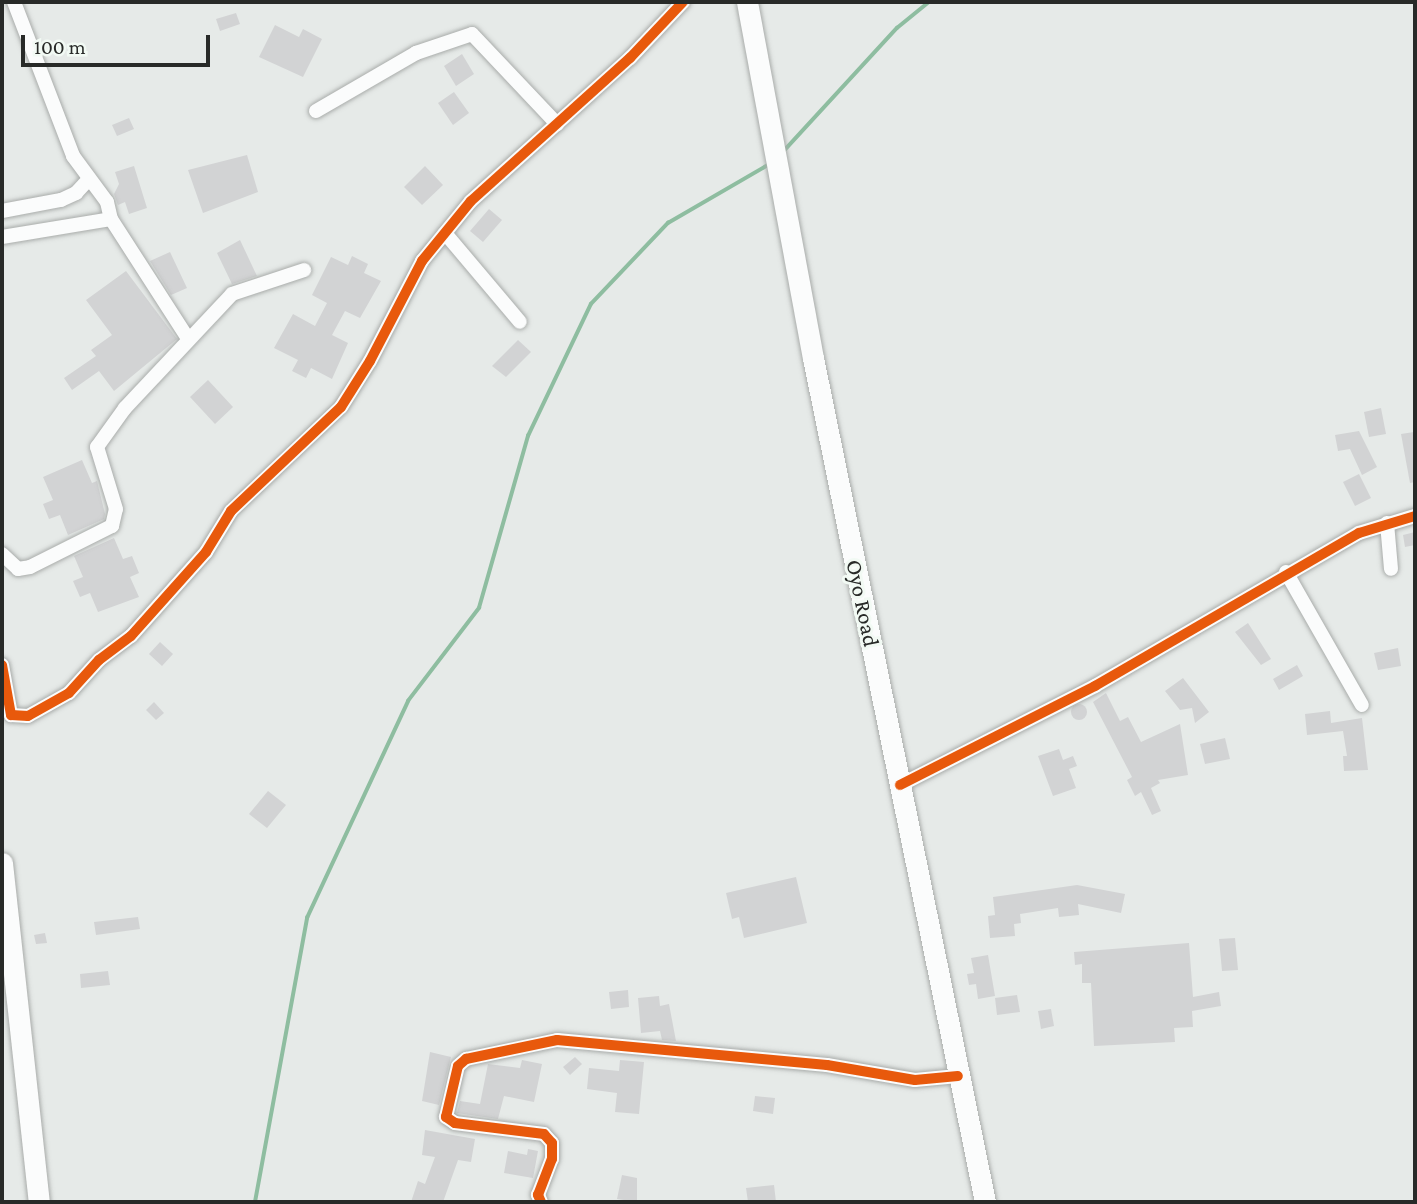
<!DOCTYPE html>
<style>
body{margin:0}
#map{position:relative;width:1417px;height:1204px;overflow:hidden;background:#e6eae8;font-family:"Crimson Pro",serif}
div>[style]{position:absolute}
.stream>*{height:3.5px;margin:-1.75px;padding:0 1.75px;transform-origin:1.75px;border-radius:1.75px;background:#8ebda0}
.building>*{inset:0;background:#d2d3d4}
.round{border-radius:50%}
.roads{filter:drop-shadow(0 0 2px #a9acaa) drop-shadow(0 0 2px #a9acaa)}
.minor>*{height:14px;margin:-7px;padding:0 7px;transform-origin:7px;border-radius:7px;background:#fbfcfc}
.highway>*{height:21px;margin:-10.5px;padding:0 10.5px;transform-origin:10.5px;border-radius:10.5px;background:#fbfcfc}
.cycleway>*{height:10px;margin:-5px;padding:0 5px;transform-origin:5px;border-radius:5px;background:#e8590c}
span{translate:-50% -50%;white-space:nowrap;text-align:center;line-height:1.15;-webkit-text-stroke:6px #f2faf4;paint-order:stroke}
.street-label{font-size:23px;color:#282a28}
.frame{position:absolute;inset:0;border:4px solid #282a28;pointer-events:none}
.scale{position:absolute;left:21px;top:35px;width:189px;height:32px;box-sizing:border-box;border:4px solid #282a28;border-top:0;padding-left:9px;font-size:21px;line-height:24px;white-space:nowrap;color:#282a28;-webkit-text-stroke:5px #f2faf4;paint-order:stroke}
</style>
<div id="map">
<div class="stream">
<div style="left:782px;top:153px;width:170px;rotate:-47.4deg"></div>
<div style="left:897px;top:28px;width:41px;rotate:-39.1deg"></div>
<div style="left:255px;top:1202px;width:289px;rotate:-79.6deg"></div>
<div style="left:307px;top:918px;width:239px;rotate:-65deg"></div>
<div style="left:408px;top:701px;width:117px;rotate:-52.6deg"></div>
<div style="left:479px;top:608px;width:179px;rotate:-74.1deg"></div>
<div style="left:528px;top:436px;width:146px;rotate:-64.5deg"></div>
<div style="left:591px;top:304px;width:112px;rotate:-46.5deg"></div>
<div style="left:668px;top:223px;width:116px;rotate:-30.1deg"></div>
</div>
<div class="building">
<div style="clip-path:polygon(236px 13px,240px 24px,220px 31px,216px 19px)"></div>
<div style="clip-path:polygon(275px 25px,299px 37px,303px 29px,322px 39px,303px 77px,259px 57px)"></div>
<div style="clip-path:polygon(462px 54px,474px 74px,456px 86px,444px 66px)"></div>
<div style="clip-path:polygon(454px 92px,469px 113px,453px 125px,438px 103px)"></div>
<div style="clip-path:polygon(129px 118px,134px 129px,117px 136px,112px 125px)"></div>
<div style="clip-path:polygon(247px 155px,258px 192px,203px 213px,188px 170px)"></div>
<div style="clip-path:polygon(134px 166px,147px 208px,129px 214px,125px 202px,118px 205px,114px 194px,119px 184px,115px 172px)"></div>
<div style="clip-path:polygon(425px 166px,443px 185px,422px 205px,404px 187px)"></div>
<div style="clip-path:polygon(489px 209px,502px 220px,483px 242px,470px 231px)"></div>
<div style="clip-path:polygon(240px 240px,257px 276px,232px 284px,217px 253px)"></div>
<div style="clip-path:polygon(170px 252px,187px 288px,171px 295px,150px 261px)"></div>
<div style="clip-path:polygon(352px 256px,368px 264px,364px 273px,381px 281px,360px 318px,345px 311px,332px 335px,348px 343px,332px 379px,311px 368px,306px 378px,292px 371px,298px 360px,274px 348px,293px 314px,315px 326px,327px 303px,312px 295px,331px 257px,348px 265px)"></div>
<div style="clip-path:polygon(126px 271px,177px 339px,114px 391px,99px 371px,72px 390px,64px 378px,96px 356px,91px 350px,112px 335px,86px 300px)"></div>
<div style="clip-path:polygon(518px 340px,531px 352px,506px 377px,492px 366px)"></div>
<div style="clip-path:polygon(208px 380px,233px 407px,215px 424px,190px 397px)"></div>
<div style="clip-path:polygon(1381px 408px,1386px 434px,1369px 437px,1364px 412px)"></div>
<div style="clip-path:polygon(1359px 431px,1377px 467px,1362px 475px,1350px 449px,1338px 451px,1335px 435px)"></div>
<div style="clip-path:polygon(1414px 432px,1415px 482px,1410px 483px,1401px 434px)"></div>
<div style="clip-path:polygon(82px 460px,92px 483px,97px 481px,105px 514px,104px 519px,68px 535px,60px 515px,49px 519px,43px 504px,53px 500px,43px 477px)"></div>
<div style="clip-path:polygon(1359px 474px,1371px 498px,1355px 506px,1343px 482px)"></div>
<div style="clip-path:polygon(1415px 532px,1415px 545px,1405px 547px,1403px 535px)"></div>
<div style="clip-path:polygon(114px 538px,123px 559px,132px 556px,139px 573px,130px 577px,139px 597px,98px 612px,90px 593px,80px 597px,73px 581px,83px 577px,74px 556px)"></div>
<div style="clip-path:polygon(1248px 623px,1271px 659px,1261px 665px,1235px 632px)"></div>
<div style="clip-path:polygon(160px 642px,173px 654px,162px 666px,149px 654px)"></div>
<div style="clip-path:polygon(1398px 648px,1401px 666px,1378px 670px,1374px 653px)"></div>
<div style="clip-path:polygon(1297px 665px,1303px 676px,1279px 690px,1273px 679px)"></div>
<div style="clip-path:polygon(1183px 678px,1209px 712px,1195px 723px,1192px 708px,1180px 710px,1165px 691px)"></div>
<div style="clip-path:polygon(1106px 693px,1120px 721px,1128px 717px,1141px 742px,1180px 724px,1188px 775px,1158px 780px,1160px 783px,1151px 788px,1161px 811px,1152px 815px,1141px 792px,1135px 796px,1127px 780px,1132px 777px,1093px 702px)"></div>
<div style="clip-path:polygon(154px 702px,164px 713px,156px 720px,146px 710px)"></div>
<div class="round" style="left:1071px;top:704px;width:16px;height:16px"></div>
<div style="clip-path:polygon(1330px 711px,1331px 723px,1362px 718px,1368px 770px,1344px 771px,1343px 756px,1347px 756px,1343px 731px,1307px 735px,1305px 714px)"></div>
<div style="clip-path:polygon(1225px 738px,1230px 759px,1205px 764px,1200px 744px)"></div>
<div style="clip-path:polygon(1059px 749px,1063px 760px,1073px 756px,1077px 766px,1069px 769px,1076px 788px,1053px 796px,1038px 756px)"></div>
<div style="clip-path:polygon(268px 791px,286px 805px,267px 828px,249px 814px)"></div>
<div style="clip-path:polygon(796px 877px,807px 923px,744px 938px,739px 917px,732px 919px,726px 893px)"></div>
<div style="clip-path:polygon(1077px 885px,1125px 894px,1121px 913px,1078px 904px,1079px 915px,1059px 917px,1058px 908px,1020px 914px,1021px 923px,1014px 924px,1015px 936px,990px 938px,988px 916px,995px 915px,993px 897px)"></div>
<div style="clip-path:polygon(138px 917px,140px 929px,96px 935px,94px 922px)"></div>
<div style="clip-path:polygon(45px 933px,47px 943px,36px 944px,34px 935px)"></div>
<div style="clip-path:polygon(1235px 938px,1238px 970px,1222px 971px,1219px 939px)"></div>
<div style="clip-path:polygon(1189px 943px,1193px 997px,1219px 992px,1221px 1006px,1192px 1011px,1193px 1027px,1174px 1028px,1175px 1042px,1094px 1046px,1091px 983px,1082px 983px,1082px 964px,1075px 965px,1074px 952px)"></div>
<div style="clip-path:polygon(988px 955px,995px 996px,978px 999px,976px 984px,969px 985px,967px 974px,974px 973px,971px 958px)"></div>
<div style="clip-path:polygon(108px 971px,110px 985px,81px 988px,80px 974px)"></div>
<div style="clip-path:polygon(628px 990px,629px 1007px,611px 1009px,609px 992px)"></div>
<div style="clip-path:polygon(1017px 995px,1020px 1012px,997px 1015px,995px 998px)"></div>
<div style="clip-path:polygon(659px 996px,660px 1006px,669px 1004px,676px 1041px,662px 1040px,660px 1031px,641px 1033px,638px 998px)"></div>
<div style="clip-path:polygon(1051px 1009px,1054px 1026px,1041px 1029px,1038px 1011px)"></div>
<div style="clip-path:polygon(430px 1052px,451px 1057px,439px 1105px,422px 1101px)"></div>
<div style="clip-path:polygon(575px 1057px,582px 1064px,570px 1075px,563px 1067px)"></div>
<div style="clip-path:polygon(522px 1060px,542px 1064px,534px 1102px,504px 1096px,498px 1119px,457px 1113px,460px 1101px,480px 1104px,488px 1064px,520px 1068px)"></div>
<div style="clip-path:polygon(620px 1060px,644px 1062px,639px 1114px,615px 1112px,617px 1093px,587px 1089px,589px 1068px,619px 1071px)"></div>
<div style="clip-path:polygon(755px 1096px,775px 1098px,773px 1114px,753px 1111px)"></div>
<div style="clip-path:polygon(425px 1130px,475px 1139px,471px 1162px,458px 1160px,443px 1202px,411px 1202px,418px 1181px,425px 1184px,435px 1157px,422px 1155px)"></div>
<div style="clip-path:polygon(528px 1149px,538px 1151px,533px 1178px,504px 1173px,508px 1151px,527px 1155px)"></div>
<div style="clip-path:polygon(622px 1175px,637px 1178px,637px 1202px,617px 1199px)"></div>
<div style="clip-path:polygon(774px 1185px,776px 1202px,748px 1202px,746px 1188px)"></div>
</div>
<div class="roads">
<div class="minor">
<div style="left:14px;top:2px;width:165px;rotate:69deg"></div>
<div style="left:73px;top:156px;width:57px;rotate:53.5deg"></div>
<div style="left:107px;top:202px;width:17px;rotate:77deg"></div>
<div style="left:111px;top:219px;width:140px;rotate:57.2deg"></div>
<div style="left:316px;top:111px;width:116px;rotate:-30.1deg"></div>
<div style="left:416px;top:53px;width:59px;rotate:-18.7deg"></div>
<div style="left:472px;top:34px;width:124px;rotate:46.6deg"></div>
<div style="left:2px;top:211px;width:60px;rotate:-10.6deg"></div>
<div style="left:61px;top:200px;width:17px;rotate:-25deg"></div>
<div style="left:76px;top:193px;width:18px;rotate:-47deg"></div>
<div style="left:445px;top:233px;width:116px;rotate:49.9deg"></div>
<div style="left:2px;top:237px;width:110px;rotate:-9.4deg"></div>
<div style="left:1387px;top:523px;width:46px;rotate:85deg"></div>
<div style="left:2px;top:554px;width:22px;rotate:43deg"></div>
<div style="left:18px;top:569px;width:12px;rotate:-9deg"></div>
<div style="left:30px;top:567px;width:92px;rotate:-26.6deg"></div>
<div style="left:112px;top:526px;width:17px;rotate:-77deg"></div>
<div style="left:116px;top:509px;width:65px;rotate:-107deg"></div>
<div style="left:97px;top:447px;width:48px;rotate:-54.3deg"></div>
<div style="left:125px;top:408px;width:156px;rotate:-46.8deg"></div>
<div style="left:232px;top:294px;width:76px;rotate:-18.4deg"></div>
<div style="left:1286px;top:572px;width:153px;rotate:60.3deg"></div>
<div style="left:2px;top:665px;width:51px;rotate:79.8deg"></div>
<div style="left:11px;top:715px;width:17px;rotate:3deg"></div>
<div style="left:28px;top:716px;width:47px;rotate:-29.3deg"></div>
<div style="left:69px;top:693px;width:45px;rotate:-47.7deg"></div>
<div style="left:99px;top:660px;width:40px;rotate:-37deg"></div>
<div style="left:131px;top:636px;width:113px;rotate:-48.2deg"></div>
<div style="left:206px;top:552px;width:48px;rotate:-58.6deg"></div>
<div style="left:231px;top:511px;width:151px;rotate:-43.4deg"></div>
<div style="left:341px;top:407px;width:54px;rotate:-57.8deg"></div>
<div style="left:370px;top:361px;width:113px;rotate:-62.5deg"></div>
<div style="left:422px;top:261px;width:77px;rotate:-50.8deg"></div>
<div style="left:471px;top:201px;width:214px;rotate:-42deg"></div>
<div style="left:630px;top:58px;width:77px;rotate:-46.6deg"></div>
<div style="left:900px;top:785px;width:219px;rotate:-26.9deg"></div>
<div style="left:1095px;top:686px;width:305px;rotate:-30.1deg"></div>
<div style="left:1359px;top:533px;width:59px;rotate:-16.9deg"></div>
<div style="left:541px;top:1202px;width:8px;rotate:-113deg"></div>
<div style="left:538px;top:1195px;width:39px;rotate:-69deg"></div>
<div style="left:552px;top:1159px;width:16px;rotate:-90deg"></div>
<div style="left:552px;top:1143px;width:12px;rotate:-132deg"></div>
<div style="left:544px;top:1134px;width:90px;rotate:-173deg"></div>
<div style="left:455px;top:1123px;width:11px;rotate:-146deg"></div>
<div style="left:446px;top:1117px;width:52px;rotate:-76.8deg"></div>
<div style="left:458px;top:1066px;width:11px;rotate:-41deg"></div>
<div style="left:466px;top:1059px;width:93px;rotate:-11.8deg"></div>
<div style="left:557px;top:1040px;width:271px;rotate:5.3deg"></div>
<div style="left:827px;top:1065px;width:89px;rotate:9.7deg"></div>
<div style="left:915px;top:1080px;width:43px;rotate:-5.3deg"></div>
</div>
<div class="highway">
<div style="left:747px;top:2px;width:362px;rotate:79.5deg"></div>
<div style="left:813px;top:358px;width:861px;rotate:78.48deg"></div>
<div style="left:2px;top:863px;width:341px;rotate:83.8deg"></div>
</div>
</div>
<div class="cycleway">
<div style="left:2px;top:665px;width:51px;rotate:79.8deg"></div>
<div style="left:11px;top:715px;width:17px;rotate:3deg"></div>
<div style="left:28px;top:716px;width:47px;rotate:-29.3deg"></div>
<div style="left:69px;top:693px;width:45px;rotate:-47.7deg"></div>
<div style="left:99px;top:660px;width:40px;rotate:-37deg"></div>
<div style="left:131px;top:636px;width:113px;rotate:-48.2deg"></div>
<div style="left:206px;top:552px;width:48px;rotate:-58.6deg"></div>
<div style="left:231px;top:511px;width:151px;rotate:-43.4deg"></div>
<div style="left:341px;top:407px;width:54px;rotate:-57.8deg"></div>
<div style="left:370px;top:361px;width:113px;rotate:-62.5deg"></div>
<div style="left:422px;top:261px;width:77px;rotate:-50.8deg"></div>
<div style="left:471px;top:201px;width:214px;rotate:-42deg"></div>
<div style="left:630px;top:58px;width:77px;rotate:-46.6deg"></div>
<div style="left:900px;top:785px;width:219px;rotate:-26.9deg"></div>
<div style="left:1095px;top:686px;width:305px;rotate:-30.1deg"></div>
<div style="left:1359px;top:533px;width:59px;rotate:-16.9deg"></div>
<div style="left:541px;top:1202px;width:8px;rotate:-113deg"></div>
<div style="left:538px;top:1195px;width:39px;rotate:-69deg"></div>
<div style="left:552px;top:1159px;width:16px;rotate:-90deg"></div>
<div style="left:552px;top:1143px;width:12px;rotate:-132deg"></div>
<div style="left:544px;top:1134px;width:90px;rotate:-173deg"></div>
<div style="left:455px;top:1123px;width:11px;rotate:-146deg"></div>
<div style="left:446px;top:1117px;width:52px;rotate:-76.8deg"></div>
<div style="left:458px;top:1066px;width:11px;rotate:-41deg"></div>
<div style="left:466px;top:1059px;width:93px;rotate:-11.8deg"></div>
<div style="left:557px;top:1040px;width:271px;rotate:5.3deg"></div>
<div style="left:827px;top:1065px;width:89px;rotate:9.7deg"></div>
<div style="left:915px;top:1080px;width:43px;rotate:-5.3deg"></div>
</div>
<div class="street-label">
<span style="left:863px;top:603px;rotate:78deg">Oyo Road</span>
</div>
<div class="frame"></div>
<div class="scale">100 m</div>
</div>
